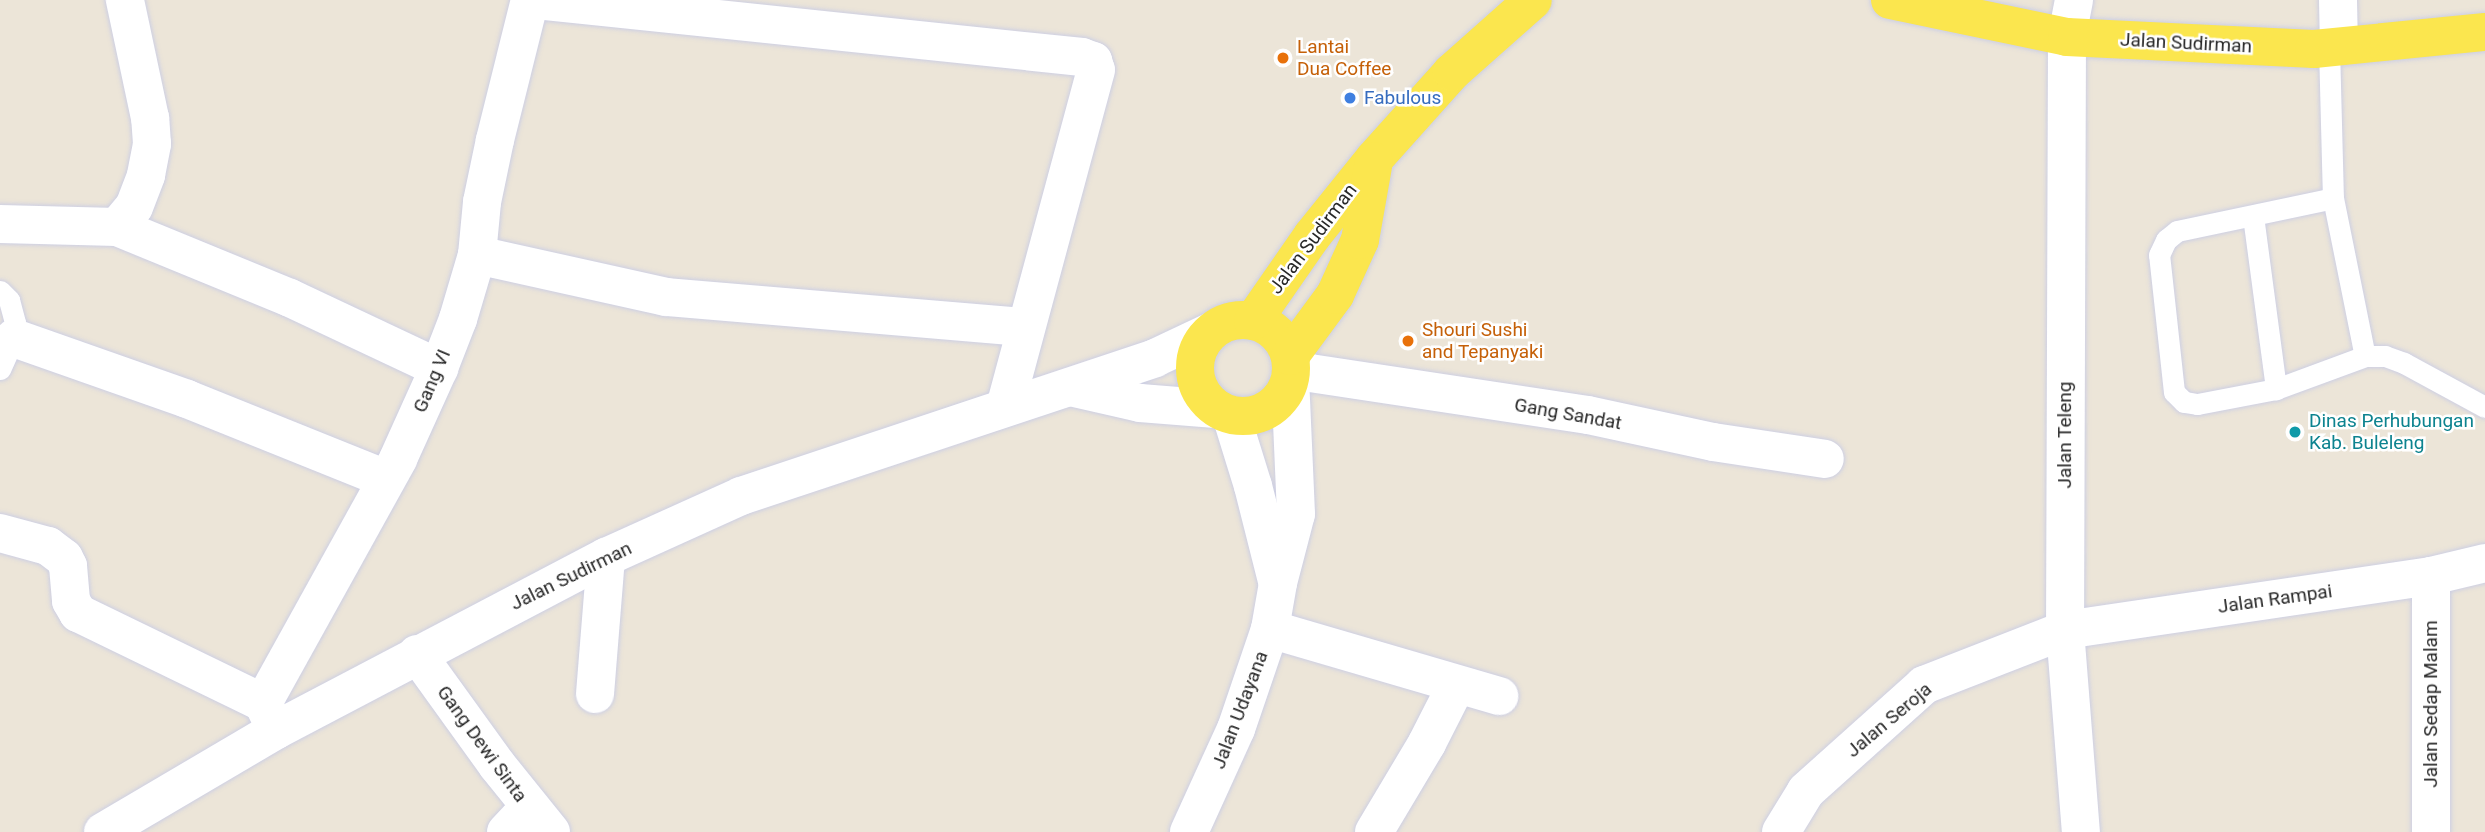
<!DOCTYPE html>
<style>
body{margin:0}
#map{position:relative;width:2485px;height:832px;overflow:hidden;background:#ece5d8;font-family:Roboto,sans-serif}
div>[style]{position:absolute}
.roads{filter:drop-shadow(0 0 2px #cdcfe3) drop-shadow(0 0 2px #cdcfe3)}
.lane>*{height:21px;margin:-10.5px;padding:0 10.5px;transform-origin:10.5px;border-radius:10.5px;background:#fff}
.street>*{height:38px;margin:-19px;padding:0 19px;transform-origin:19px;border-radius:19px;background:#fff}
.secondary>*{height:38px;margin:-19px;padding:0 19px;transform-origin:19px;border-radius:19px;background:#fff}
.primary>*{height:38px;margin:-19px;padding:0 19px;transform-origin:19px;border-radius:19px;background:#fbe64e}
.primary>.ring{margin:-19px;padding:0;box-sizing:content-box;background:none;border:38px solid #fbe64e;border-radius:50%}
.dots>*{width:19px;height:19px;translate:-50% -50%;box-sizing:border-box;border:4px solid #fff;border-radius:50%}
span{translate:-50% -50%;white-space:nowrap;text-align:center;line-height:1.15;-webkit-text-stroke:5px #fff;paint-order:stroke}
.street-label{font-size:19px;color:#282828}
.food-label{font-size:19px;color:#c56008}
.left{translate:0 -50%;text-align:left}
.shop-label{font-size:19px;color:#366cbe}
.culture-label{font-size:19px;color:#0d838f}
</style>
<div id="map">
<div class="roads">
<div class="lane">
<div style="left:2329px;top:47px;width:151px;rotate:88.5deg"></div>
<div style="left:2333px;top:198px;width:161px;rotate:78.6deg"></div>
<div style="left:2365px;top:356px;width:20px"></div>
<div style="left:2385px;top:356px;width:20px;rotate:20deg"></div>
<div style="left:2404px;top:363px;width:92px;rotate:28.5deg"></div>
<div style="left:2253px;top:216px;width:175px;rotate:82.4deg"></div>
<div style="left:2276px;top:389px;width:80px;rotate:169.2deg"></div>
<div style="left:2197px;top:404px;width:13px;rotate:-171deg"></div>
<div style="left:2184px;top:402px;width:14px;rotate:-135deg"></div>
<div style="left:2174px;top:392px;width:138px;rotate:-96.2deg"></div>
<div style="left:2159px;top:255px;width:17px;rotate:-65deg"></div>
<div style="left:2166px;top:240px;width:14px;rotate:-39deg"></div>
<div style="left:2177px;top:231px;width:159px;rotate:-11.9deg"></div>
<div style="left:0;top:291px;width:13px;rotate:45deg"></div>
<div style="left:9px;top:300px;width:24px;rotate:75deg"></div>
<div style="left:15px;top:323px;width:15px;rotate:94deg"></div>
<div style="left:14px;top:338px;width:34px;rotate:114deg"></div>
<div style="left:2276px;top:389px;width:95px;rotate:-20.3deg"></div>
</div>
<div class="street">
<div style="left:536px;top:0;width:549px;rotate:5.96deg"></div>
<div style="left:1082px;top:57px;width:12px;rotate:20deg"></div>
<div style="left:1093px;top:61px;width:9px;rotate:72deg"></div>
<div style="left:1096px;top:70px;width:349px;rotate:105.1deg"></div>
<div style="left:2074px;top:0;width:38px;rotate:101deg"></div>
<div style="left:2067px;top:37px;width:593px;rotate:90.19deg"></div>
<div style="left:2065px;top:630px;width:203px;rotate:85.5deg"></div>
<div style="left:2338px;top:0;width:46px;rotate:88.8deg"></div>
<div style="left:0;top:224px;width:117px;rotate:1.5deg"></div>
<div style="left:117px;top:227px;width:187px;rotate:22.3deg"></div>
<div style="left:290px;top:298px;width:165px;rotate:25.2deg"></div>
<div style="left:117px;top:227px;width:26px;rotate:-50deg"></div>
<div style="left:134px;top:207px;width:34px;rotate:-69deg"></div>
<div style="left:146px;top:175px;width:32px;rotate:-79deg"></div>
<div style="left:152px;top:144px;width:26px;rotate:-94deg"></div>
<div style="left:150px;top:118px;width:121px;rotate:-102deg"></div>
<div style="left:477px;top:255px;width:194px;rotate:12.5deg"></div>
<div style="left:666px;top:297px;width:360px;rotate:4.8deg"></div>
<div style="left:14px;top:338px;width:183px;rotate:19.4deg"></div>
<div style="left:187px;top:399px;width:214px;rotate:21.9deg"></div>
<div style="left:1291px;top:374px;width:19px;rotate:-3deg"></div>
<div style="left:1310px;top:373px;width:281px;rotate:8.6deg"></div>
<div style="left:1588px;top:415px;width:128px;rotate:12.2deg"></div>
<div style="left:1713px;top:442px;width:113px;rotate:8.6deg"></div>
<div style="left:0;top:533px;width:50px;rotate:15.2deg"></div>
<div style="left:48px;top:546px;width:20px;rotate:37deg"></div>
<div style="left:64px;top:558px;width:9px;rotate:63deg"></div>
<div style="left:68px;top:566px;width:35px;rotate:85deg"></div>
<div style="left:71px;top:601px;width:14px;rotate:60deg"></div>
<div style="left:78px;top:613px;width:206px;rotate:25.9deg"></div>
<div style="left:1270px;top:629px;width:239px;rotate:16.3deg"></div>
<div style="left:417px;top:654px;width:137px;rotate:54.2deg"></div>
<div style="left:497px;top:765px;width:86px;rotate:51.1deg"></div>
<div style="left:595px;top:694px;width:137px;rotate:-85.4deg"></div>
<div style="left:276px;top:730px;width:30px;rotate:-116deg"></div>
<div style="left:263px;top:703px;width:279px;rotate:-61deg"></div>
<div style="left:398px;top:459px;width:100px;rotate:-65.7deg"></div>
<div style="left:439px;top:368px;width:53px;rotate:-68.8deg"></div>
<div style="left:458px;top:319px;width:67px;rotate:-73.5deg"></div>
<div style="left:477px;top:255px;width:53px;rotate:-84.6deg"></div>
<div style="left:482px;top:202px;width:63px;rotate:-78.2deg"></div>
<div style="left:495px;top:140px;width:144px;rotate:-76deg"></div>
<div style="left:506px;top:832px;width:34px;rotate:-47deg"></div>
<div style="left:1374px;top:832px;width:104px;rotate:-59.2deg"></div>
<div style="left:1427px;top:743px;width:64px;rotate:-63deg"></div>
<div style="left:1781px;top:832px;width:48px;rotate:-58.6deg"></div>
<div style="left:1806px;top:791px;width:159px;rotate:-41.9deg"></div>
<div style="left:1924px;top:685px;width:151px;rotate:-21.3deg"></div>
<div style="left:2065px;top:630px;width:370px;rotate:-8.4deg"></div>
<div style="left:2431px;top:576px;width:56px;rotate:-13.5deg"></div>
<div style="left:2431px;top:832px;width:256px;rotate:-90deg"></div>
</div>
<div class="secondary">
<div style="left:1070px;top:387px;width:72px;rotate:12.9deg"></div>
<div style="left:1140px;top:403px;width:76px;rotate:4.5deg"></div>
<div style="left:1231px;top:415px;width:74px;rotate:72.8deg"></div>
<div style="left:1253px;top:486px;width:98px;rotate:75.8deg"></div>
<div style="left:103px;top:832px;width:201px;rotate:-30.5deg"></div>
<div style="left:276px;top:730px;width:373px;rotate:-27.7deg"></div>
<div style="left:606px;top:557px;width:148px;rotate:-24.3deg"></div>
<div style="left:741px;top:496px;width:436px;rotate:-18.4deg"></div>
<div style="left:1155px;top:358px;width:61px;rotate:-25.3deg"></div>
<div style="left:1189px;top:832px;width:113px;rotate:-65.5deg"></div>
<div style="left:1236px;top:729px;width:106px;rotate:-71.2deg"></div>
<div style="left:1270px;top:629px;width:47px;rotate:-80.1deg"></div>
<div style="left:1278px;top:583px;width:71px;rotate:-75.4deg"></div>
<div style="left:1296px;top:514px;width:135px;rotate:-92.5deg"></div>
</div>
<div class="primary">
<div style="left:1890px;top:0;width:181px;rotate:11.8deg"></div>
<div style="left:2067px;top:37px;width:247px;rotate:2.8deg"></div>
<div style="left:2314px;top:49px;width:172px;rotate:-5.7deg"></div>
<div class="ring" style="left:1195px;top:320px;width:58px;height:58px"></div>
<div style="left:1253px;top:321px;width:103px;rotate:-55.2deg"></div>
<div style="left:1312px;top:236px;width:99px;rotate:-51.2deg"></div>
<div style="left:1374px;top:159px;width:117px;rotate:-48.1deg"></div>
<div style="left:1452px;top:72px;width:108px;rotate:-41.6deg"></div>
<div style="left:1290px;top:356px;width:76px;rotate:-53.6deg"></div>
<div style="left:1335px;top:295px;width:60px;rotate:-65.6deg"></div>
<div style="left:1360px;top:240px;width:80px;rotate:-80deg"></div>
</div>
</div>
<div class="dots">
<div style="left:1283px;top:58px;background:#e8710a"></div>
<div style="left:1350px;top:98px;background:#3f7fe0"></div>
<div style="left:1408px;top:341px;background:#e8710a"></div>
<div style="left:2295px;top:432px;background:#0f9aa8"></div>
</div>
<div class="street-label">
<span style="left:2186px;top:43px;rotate:3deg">Jalan Sudirman</span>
<span style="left:1313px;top:239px;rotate:-53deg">Jalan Sudirman</span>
<span style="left:432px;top:381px;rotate:-67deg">Gang VI</span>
<span style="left:1568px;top:414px;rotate:10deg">Gang Sandat</span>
<span style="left:2065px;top:435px;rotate:-90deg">Jalan Teleng</span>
<span style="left:571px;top:576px;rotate:-26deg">Jalan Sudirman</span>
<span style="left:2275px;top:599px;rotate:-8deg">Jalan Rampai</span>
<span style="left:2431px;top:704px;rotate:-90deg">Jalan Sedap Malam</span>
<span style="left:1240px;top:710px;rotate:-69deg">Jalan Udayana</span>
<span style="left:1889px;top:720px;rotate:-40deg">Jalan Seroja</span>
<span style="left:482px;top:744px;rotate:54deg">Gang Dewi Sinta</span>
</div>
<div class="food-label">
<span class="left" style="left:1297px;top:58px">Lantai<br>Dua Coffee</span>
<span class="left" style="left:1422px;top:341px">Shouri Sushi<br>and Tepanyaki</span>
</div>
<div class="shop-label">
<span class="left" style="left:1364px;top:98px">Fabulous</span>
</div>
<div class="culture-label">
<span class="left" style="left:2309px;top:432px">Dinas Perhubungan<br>Kab. Buleleng</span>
</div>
</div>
